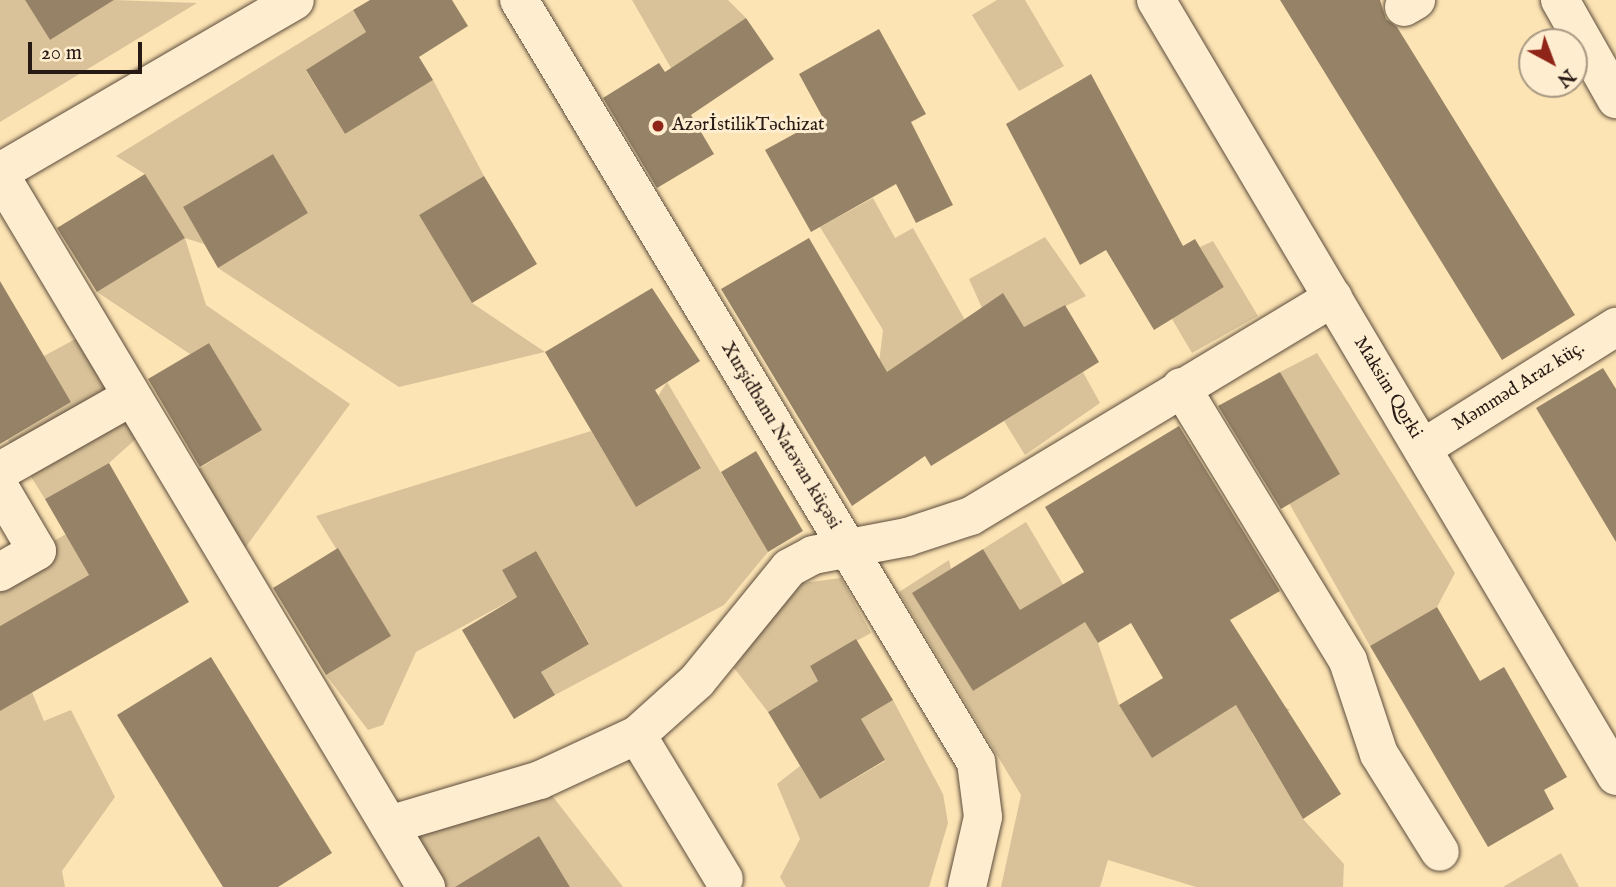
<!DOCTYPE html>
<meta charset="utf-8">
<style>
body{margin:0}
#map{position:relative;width:1616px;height:887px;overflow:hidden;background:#fde4b4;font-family:"IM FELL English",serif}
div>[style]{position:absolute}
.green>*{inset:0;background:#d9c299}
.building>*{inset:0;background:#968367}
.roads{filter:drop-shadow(0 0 2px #5c4c3c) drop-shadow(0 0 2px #5c4c3c)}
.minor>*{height:38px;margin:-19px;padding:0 19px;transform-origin:19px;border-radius:19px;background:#feedce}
.dots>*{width:19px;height:19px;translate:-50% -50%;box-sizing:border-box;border:4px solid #feedce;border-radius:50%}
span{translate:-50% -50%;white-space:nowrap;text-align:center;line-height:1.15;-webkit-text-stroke:6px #feedce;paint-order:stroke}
.poi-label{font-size:19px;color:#271a14}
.left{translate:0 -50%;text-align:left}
.street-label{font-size:19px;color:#271a14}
.north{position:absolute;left:1518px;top:28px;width:70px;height:70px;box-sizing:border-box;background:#feedce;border:2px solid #a89984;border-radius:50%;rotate:139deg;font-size:19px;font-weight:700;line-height:28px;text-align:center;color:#271a14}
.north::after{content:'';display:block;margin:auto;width:24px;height:32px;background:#8f2418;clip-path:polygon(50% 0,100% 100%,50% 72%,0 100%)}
.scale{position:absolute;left:28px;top:42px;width:114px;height:32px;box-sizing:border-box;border:4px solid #271a14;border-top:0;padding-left:9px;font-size:21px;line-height:24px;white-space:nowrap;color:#271a14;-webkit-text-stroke:5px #feedce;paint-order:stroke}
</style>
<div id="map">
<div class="green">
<div style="clip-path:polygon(0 0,25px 0,50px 40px,114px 0,197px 3px,0 122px)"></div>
<div style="clip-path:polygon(632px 0,728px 0,746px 18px,671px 68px)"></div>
<div style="clip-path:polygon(997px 0,1025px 0,1064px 66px,1019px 91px,972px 15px)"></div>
<div style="clip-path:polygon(353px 10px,366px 32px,306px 71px,345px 134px,433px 80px,484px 176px,419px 215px,472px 303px,545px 352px,399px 387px,218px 268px,308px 213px,273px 154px,183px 207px,204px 244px,185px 238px,206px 305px,350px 404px,245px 548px,197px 470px,261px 429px,209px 343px,190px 354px,97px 292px,185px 238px,145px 174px,116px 156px)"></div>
<div style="clip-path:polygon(873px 198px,895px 238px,913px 228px,965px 320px,877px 379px,883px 330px,820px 227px)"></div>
<div style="clip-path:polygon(1045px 237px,1086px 296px,1024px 327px,982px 308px,969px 279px)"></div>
<div style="clip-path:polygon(1213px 241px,1258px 316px,1192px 353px,1172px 319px,1224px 287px,1200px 247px)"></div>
<div style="clip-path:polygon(90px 331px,147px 429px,109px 463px,45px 499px,8px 440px,71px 402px,44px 356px)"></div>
<div style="clip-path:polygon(1317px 353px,1455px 573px,1437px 607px,1370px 646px,1289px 503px,1339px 474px,1280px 372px)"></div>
<div style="clip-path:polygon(1083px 372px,1100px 403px,1025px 455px,1004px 421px)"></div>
<div style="clip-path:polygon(667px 382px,768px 552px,724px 605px,555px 695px,541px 672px,589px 643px,536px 551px,502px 570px,517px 597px,416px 652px,383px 725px,368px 730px,326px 675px,390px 636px,316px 516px,591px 431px,636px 506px,701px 467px,658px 396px)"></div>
<div style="clip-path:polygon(1026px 522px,1098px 643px,1119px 705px,1152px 757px,1259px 691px,1290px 710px,1252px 733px,1303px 819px,1344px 864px,1343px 887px,1196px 887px,1108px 860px,1100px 887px,1001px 887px,1021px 795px,899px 592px,949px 560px,951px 569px,913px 593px,973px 691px,1043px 648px,983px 549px)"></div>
<div style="clip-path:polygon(66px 534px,89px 575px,0 626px,0 572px)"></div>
<div style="clip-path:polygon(841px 578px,871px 633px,810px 666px,818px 681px,768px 712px,734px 668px,777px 606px,803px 583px)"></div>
<div style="clip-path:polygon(0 692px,32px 692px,44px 721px,71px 710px,115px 797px,62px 871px,65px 887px,0 887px)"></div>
<div style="clip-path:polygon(893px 700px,943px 794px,948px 823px,929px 887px,786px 887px,780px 877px,800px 839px,777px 784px,800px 766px,820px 799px,885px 761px,861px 719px)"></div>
<div style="clip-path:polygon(540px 780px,623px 887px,570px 887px,539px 836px,475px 875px,481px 887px,426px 887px,389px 825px)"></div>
<div style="clip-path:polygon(1561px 853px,1579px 887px,1503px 887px)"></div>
</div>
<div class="building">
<div style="clip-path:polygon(25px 0,114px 0,50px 40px)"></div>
<div style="clip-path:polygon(370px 0,452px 0,468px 26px,419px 57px,433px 80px,345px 134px,306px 70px,366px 32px,353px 10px)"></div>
<div style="clip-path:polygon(1280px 0,1380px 0,1386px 19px,1397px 27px,1575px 315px,1502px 360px)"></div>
<div style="clip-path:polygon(746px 18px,774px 59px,691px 115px,714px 154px,657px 188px,603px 98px,659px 63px,665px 72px)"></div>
<div style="clip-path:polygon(879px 29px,926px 114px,911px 122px,953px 205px,916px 223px,896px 184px,811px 232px,765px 150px,823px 118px,799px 74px)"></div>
<div style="clip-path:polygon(1091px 74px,1183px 246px,1195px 239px,1224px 287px,1154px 330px,1106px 250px,1080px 265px,1006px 124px)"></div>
<div style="clip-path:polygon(273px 154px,308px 213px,218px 268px,183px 207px)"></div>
<div style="clip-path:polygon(145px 174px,185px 238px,97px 292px,57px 228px)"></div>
<div style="clip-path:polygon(484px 176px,537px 264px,472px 303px,419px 215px)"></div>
<div style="clip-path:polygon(809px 238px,887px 372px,1003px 293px,1024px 327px,1065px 305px,1099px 362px,931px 466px,925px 456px,852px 506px,721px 289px)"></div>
<div style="clip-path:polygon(0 281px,71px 402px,0 444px)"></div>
<div style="clip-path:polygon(652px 288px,700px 361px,655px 390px,701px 468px,636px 507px,545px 352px)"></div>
<div style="clip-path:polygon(209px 343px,262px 430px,200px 467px,148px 379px)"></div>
<div style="clip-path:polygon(1603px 368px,1616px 389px,1616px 542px,1536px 408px)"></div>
<div style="clip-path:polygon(1280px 372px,1340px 474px,1281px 509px,1218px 406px)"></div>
<div style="clip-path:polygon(1179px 426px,1280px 591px,1230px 620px,1341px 794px,1303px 819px,1236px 705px,1152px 758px,1119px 705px,1163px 678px,1131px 623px,1098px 643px,1085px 622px,973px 691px,912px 593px,983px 549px,1020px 610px,1084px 572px,1045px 507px)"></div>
<div style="clip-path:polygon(756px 451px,803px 531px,768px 552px,721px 472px)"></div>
<div style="clip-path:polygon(109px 463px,189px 602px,0 711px,0 626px,89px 575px,45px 499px)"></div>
<div style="clip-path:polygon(338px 548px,391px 636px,326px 675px,273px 588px)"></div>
<div style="clip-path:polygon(536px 551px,589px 644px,541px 672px,555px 695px,514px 719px,462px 630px,517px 597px,502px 570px)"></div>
<div style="clip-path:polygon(1437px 607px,1480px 681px,1504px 667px,1567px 777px,1544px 790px,1554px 809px,1488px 847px,1370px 646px)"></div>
<div style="clip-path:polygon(856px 639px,893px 700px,861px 719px,885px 760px,820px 799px,768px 712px,818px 681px,810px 666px)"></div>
<div style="clip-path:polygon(211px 657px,332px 853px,278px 887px,223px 887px,117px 715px)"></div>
<div style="clip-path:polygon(539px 836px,570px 887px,455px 887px)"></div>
</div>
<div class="roads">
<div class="minor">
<div style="left:519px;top:0;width:889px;rotate:59.05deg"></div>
<div style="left:976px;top:762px;width:55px;rotate:82.7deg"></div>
<div style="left:983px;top:817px;width:72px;rotate:102.9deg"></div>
<div style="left:1156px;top:0;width:902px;rotate:59.34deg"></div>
<div style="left:1560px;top:0;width:114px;rotate:60.5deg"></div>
<div style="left:1404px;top:7px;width:14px;rotate:-30deg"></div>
<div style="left:0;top:172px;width:341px;rotate:-30.2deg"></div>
<div style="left:0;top:175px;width:830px;rotate:59.11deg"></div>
<div style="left:1181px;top:387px;width:321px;rotate:58.6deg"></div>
<div style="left:1348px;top:661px;width:98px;rotate:71.6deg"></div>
<div style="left:1379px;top:754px;width:115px;rotate:58.1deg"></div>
<div style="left:1423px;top:448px;width:228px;rotate:-32.1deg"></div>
<div style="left:0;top:471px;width:148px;rotate:-29.5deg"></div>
<div style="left:0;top:488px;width:73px;rotate:59.6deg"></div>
<div style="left:37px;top:551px;width:43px;rotate:150.4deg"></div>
<div style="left:637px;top:735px;width:168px;rotate:58.9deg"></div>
<div style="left:389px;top:825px;width:158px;rotate:-16.6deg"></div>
<div style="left:540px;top:780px;width:107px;rotate:-24.9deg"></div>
<div style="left:637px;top:735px;width:81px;rotate:-42deg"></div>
<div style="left:697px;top:681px;width:146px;rotate:-50.8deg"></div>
<div style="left:789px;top:568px;width:27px;rotate:-28deg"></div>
<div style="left:813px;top:555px;width:96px;rotate:-10.8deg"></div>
<div style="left:907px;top:537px;width:67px;rotate:-18.2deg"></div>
<div style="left:971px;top:516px;width:423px;rotate:-31.1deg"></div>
</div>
</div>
<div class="dots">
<div style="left:658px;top:126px;background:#8f2418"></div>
</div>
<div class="poi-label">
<span class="left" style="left:672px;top:126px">AzərİstilikTəchizat</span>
</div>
<div class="street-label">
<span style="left:1519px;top:387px;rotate:-32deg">Məmməd Araz küç.</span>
<span style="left:1387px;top:388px;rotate:59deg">Maksim Qorki</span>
<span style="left:780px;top:436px;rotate:59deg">Xurşidbanu Natəvan küçəsi</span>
</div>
<div class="north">N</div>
<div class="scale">20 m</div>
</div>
